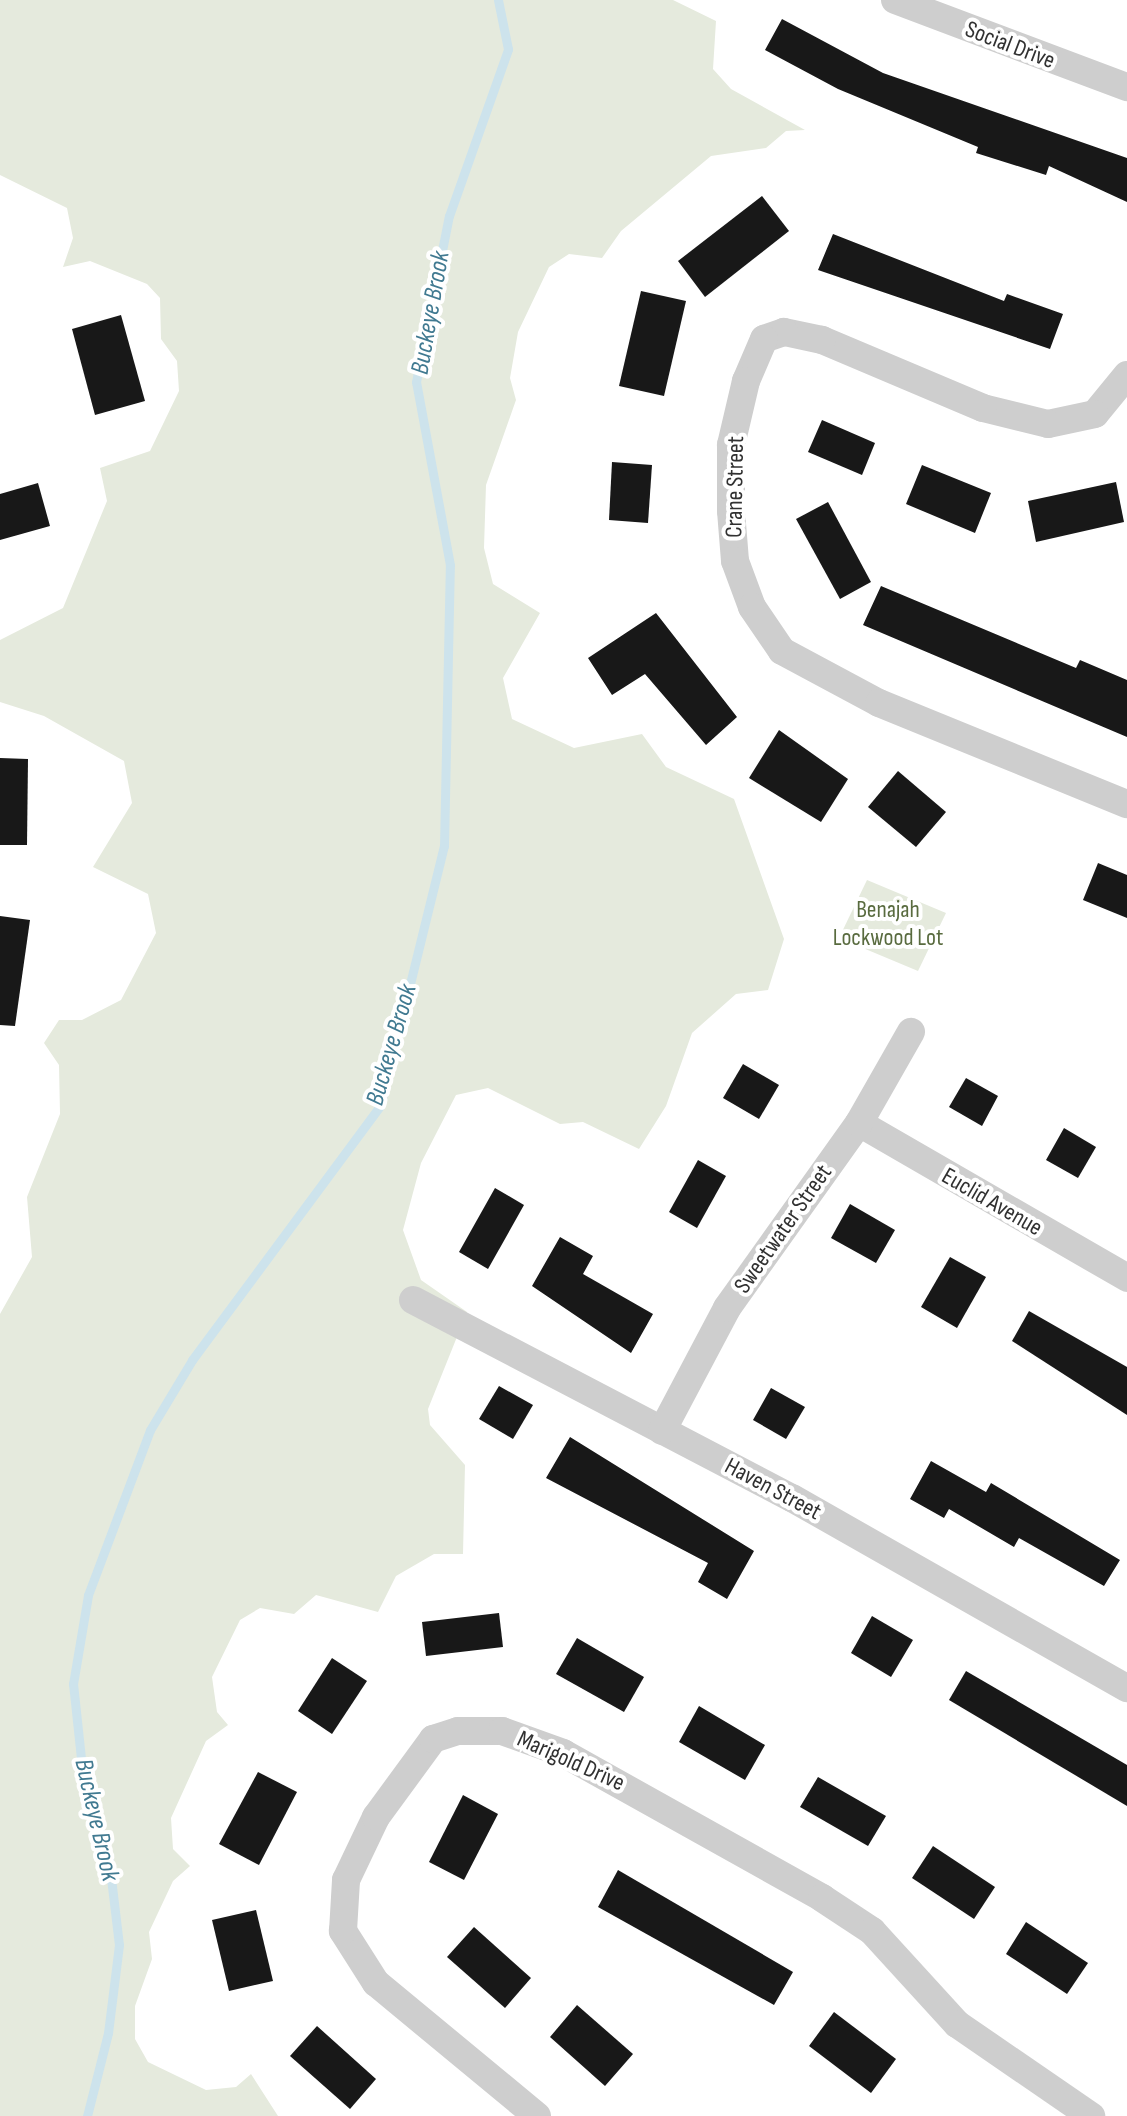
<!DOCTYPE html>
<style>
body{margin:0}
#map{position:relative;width:1127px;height:2116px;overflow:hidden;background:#fff;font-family:"Sofia Sans Condensed",sans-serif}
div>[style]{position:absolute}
.green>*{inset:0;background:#e5eadd}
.stream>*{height:9px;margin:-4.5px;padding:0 4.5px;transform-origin:4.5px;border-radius:4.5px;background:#cde3ec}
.building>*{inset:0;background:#181818}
.minor>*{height:28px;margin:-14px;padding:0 14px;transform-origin:14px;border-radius:14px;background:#cecece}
span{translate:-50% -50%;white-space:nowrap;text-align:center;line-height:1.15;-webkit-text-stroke:8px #fff;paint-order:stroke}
.street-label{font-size:24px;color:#313131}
.park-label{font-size:24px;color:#596b3f}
.water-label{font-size:26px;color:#417a91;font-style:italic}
</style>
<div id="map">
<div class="green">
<div style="clip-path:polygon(0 0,673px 0,716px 21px,713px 69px,731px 89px,805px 130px,786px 131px,766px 148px,711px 156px,621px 231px,602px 258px,569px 254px,549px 267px,518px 332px,510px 378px,516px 400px,486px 485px,484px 548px,493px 584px,540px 613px,503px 678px,512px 719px,574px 748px,642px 734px,666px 767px,734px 799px,784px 939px,768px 990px,736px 994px,692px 1033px,666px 1106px,639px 1149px,583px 1122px,560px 1124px,488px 1088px,456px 1095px,421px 1163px,403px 1230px,421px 1280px,467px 1312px,428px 1409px,430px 1425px,465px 1465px,463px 1554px,434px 1554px,396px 1576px,378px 1612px,316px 1595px,294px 1614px,260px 1608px,240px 1620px,212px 1677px,217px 1712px,228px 1725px,206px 1741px,171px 1818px,173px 1849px,190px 1866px,173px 1881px,149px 1932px,152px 1959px,135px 2006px,135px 2039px,148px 2062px,206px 2090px,236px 2087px,251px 2074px,278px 2116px,0 2116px,0 1314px,32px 1257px,27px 1197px,60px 1114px,59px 1065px,44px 1043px,59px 1020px,82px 1020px,121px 1000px,156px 933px,148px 894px,93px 867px,132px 803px,124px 761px,44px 716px,0 702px,0 640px,63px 608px,107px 501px,100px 468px,150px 451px,179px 391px,177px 361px,161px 339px,160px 298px,147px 284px,90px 261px,63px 267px,73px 238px,67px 208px,0 175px)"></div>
<div style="clip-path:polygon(867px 880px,946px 913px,918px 971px,839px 938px)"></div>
</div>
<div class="stream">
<div style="left:87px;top:2116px;width:86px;rotate:-75.8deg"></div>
<div style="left:108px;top:2033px;width:89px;rotate:-82.9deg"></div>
<div style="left:119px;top:1945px;width:85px;rotate:-96.8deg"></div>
<div style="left:109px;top:1861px;width:88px;rotate:-107.2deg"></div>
<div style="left:83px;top:1777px;width:94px;rotate:-96.1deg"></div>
<div style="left:73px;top:1684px;width:90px;rotate:-80.4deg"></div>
<div style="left:88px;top:1595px;width:176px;rotate:-69.4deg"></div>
<div style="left:150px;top:1430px;width:82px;rotate:-59deg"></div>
<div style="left:192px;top:1360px;width:316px;rotate:-53.5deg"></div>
<div style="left:380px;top:1106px;width:268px;rotate:-76.2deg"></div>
<div style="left:444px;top:846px;width:281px;rotate:-88.8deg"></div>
<div style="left:450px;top:565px;width:186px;rotate:-100.5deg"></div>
<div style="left:416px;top:382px;width:169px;rotate:-78.8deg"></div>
<div style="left:449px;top:216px;width:177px;rotate:-70.5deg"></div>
<div style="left:508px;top:49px;width:50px;rotate:-101.5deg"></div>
</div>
<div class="building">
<div style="clip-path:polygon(782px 19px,883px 73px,1127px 158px,1127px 202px,1049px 166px,1046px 175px,976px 153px,978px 147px,838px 89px,765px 50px)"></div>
<div style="clip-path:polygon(762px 196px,789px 231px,705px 297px,678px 261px)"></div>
<div style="clip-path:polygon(833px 234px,1004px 301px,1007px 294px,1063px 314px,1050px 349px,818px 270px)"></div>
<div style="clip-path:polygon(641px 291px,686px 301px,664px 396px,619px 386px)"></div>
<div style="clip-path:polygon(121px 315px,145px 401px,95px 415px,72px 329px)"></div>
<div style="clip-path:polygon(822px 420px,875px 443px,862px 475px,808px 452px)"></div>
<div style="clip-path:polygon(612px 462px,652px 465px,648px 523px,609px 520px)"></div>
<div style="clip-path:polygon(922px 465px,991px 493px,975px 533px,906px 504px)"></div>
<div style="clip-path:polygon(1116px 482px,1124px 522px,1036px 542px,1028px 501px)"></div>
<div style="clip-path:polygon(38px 483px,50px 526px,0 540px,0 494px)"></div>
<div style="clip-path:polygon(828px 502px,871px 582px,840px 599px,796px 519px)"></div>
<div style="clip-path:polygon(881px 586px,1076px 668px,1080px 660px,1127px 680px,1127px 737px,863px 625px)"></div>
<div style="clip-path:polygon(656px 613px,737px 717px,706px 745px,645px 674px,612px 695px,588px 658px)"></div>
<div style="clip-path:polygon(779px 730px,848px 779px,821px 822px,749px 778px)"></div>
<div style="clip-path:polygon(0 758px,28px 759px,27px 845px,0 845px)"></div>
<div style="clip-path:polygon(898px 771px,946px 812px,916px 847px,868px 807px)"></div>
<div style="clip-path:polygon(1098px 863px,1127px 875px,1127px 918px,1083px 900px)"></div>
<div style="clip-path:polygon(0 916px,30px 920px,15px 1026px,0 1025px)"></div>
<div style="clip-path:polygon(743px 1064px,779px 1085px,759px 1119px,723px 1098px)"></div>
<div style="clip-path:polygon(966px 1078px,998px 1096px,982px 1126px,949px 1107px)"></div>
<div style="clip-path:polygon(1064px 1128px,1096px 1147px,1078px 1178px,1046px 1160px)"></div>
<div style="clip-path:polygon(698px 1160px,726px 1176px,697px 1228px,669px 1212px)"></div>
<div style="clip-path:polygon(495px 1188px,524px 1205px,488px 1269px,459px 1252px)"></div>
<div style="clip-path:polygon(850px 1204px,895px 1230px,876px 1263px,831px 1238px)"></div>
<div style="clip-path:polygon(560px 1237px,593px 1256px,583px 1274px,653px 1314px,631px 1353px,532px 1286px)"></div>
<div style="clip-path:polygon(950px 1257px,986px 1277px,957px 1328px,921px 1307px)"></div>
<div style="clip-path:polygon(1029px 1311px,1127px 1367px,1127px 1415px,1012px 1341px)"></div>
<div style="clip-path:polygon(499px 1386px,533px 1405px,513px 1439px,479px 1419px)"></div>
<div style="clip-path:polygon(771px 1388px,805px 1407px,786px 1439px,753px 1420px)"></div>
<div style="clip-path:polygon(570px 1437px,754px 1551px,727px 1599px,698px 1582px,708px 1563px,546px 1478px)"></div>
<div style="clip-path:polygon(931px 1461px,986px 1492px,991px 1483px,1120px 1560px,1104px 1586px,1019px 1538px,1014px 1547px,949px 1509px,944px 1518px,910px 1499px)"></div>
<div style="clip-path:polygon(499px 1613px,503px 1647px,426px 1656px,422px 1622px)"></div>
<div style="clip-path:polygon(872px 1616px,913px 1640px,891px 1677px,851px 1653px)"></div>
<div style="clip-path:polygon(577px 1638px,644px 1677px,624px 1712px,556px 1674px)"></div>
<div style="clip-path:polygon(332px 1658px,367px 1681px,332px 1734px,298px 1711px)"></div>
<div style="clip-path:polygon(966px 1671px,1127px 1765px,1127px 1806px,949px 1700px)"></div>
<div style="clip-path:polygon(699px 1706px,765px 1745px,745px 1780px,679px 1742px)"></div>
<div style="clip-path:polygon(258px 1772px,297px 1792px,259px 1865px,219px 1844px)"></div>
<div style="clip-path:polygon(818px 1777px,886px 1816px,868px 1846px,800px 1807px)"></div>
<div style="clip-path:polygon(463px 1795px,498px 1814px,464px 1880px,429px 1862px)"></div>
<div style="clip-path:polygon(933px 1846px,995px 1887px,974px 1919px,912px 1878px)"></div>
<div style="clip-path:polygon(618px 1870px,793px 1972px,774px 2005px,598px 1907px)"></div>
<div style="clip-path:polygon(256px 1910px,273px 1981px,229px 1991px,212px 1920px)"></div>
<div style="clip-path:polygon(1026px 1922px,1088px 1963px,1067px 1994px,1006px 1954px)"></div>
<div style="clip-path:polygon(474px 1927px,531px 1978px,505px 2008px,447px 1957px)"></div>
<div style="clip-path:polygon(577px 2005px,633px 2054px,605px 2086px,550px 2037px)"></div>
<div style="clip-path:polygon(834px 2012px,896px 2059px,871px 2093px,809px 2046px)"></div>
<div style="clip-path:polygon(317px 2026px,376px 2079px,350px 2109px,290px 2056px)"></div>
</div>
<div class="minor">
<div style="left:895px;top:0;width:248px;rotate:20.6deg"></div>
<div style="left:1127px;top:375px;width:50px;rotate:129.4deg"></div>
<div style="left:1095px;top:414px;width:48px;rotate:168deg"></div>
<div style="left:1048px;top:424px;width:67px;rotate:-166.2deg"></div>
<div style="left:983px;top:408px;width:175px;rotate:-157.1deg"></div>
<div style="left:822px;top:340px;width:39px;rotate:-168deg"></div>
<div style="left:784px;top:332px;width:21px;rotate:161deg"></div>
<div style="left:764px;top:339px;width:46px;rotate:113.2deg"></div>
<div style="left:746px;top:381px;width:66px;rotate:103.2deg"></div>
<div style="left:731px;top:445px;width:66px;rotate:90deg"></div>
<div style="left:731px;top:511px;width:50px;rotate:85.4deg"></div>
<div style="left:735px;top:561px;width:49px;rotate:69.7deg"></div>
<div style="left:752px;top:607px;width:53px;rotate:55.7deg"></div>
<div style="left:782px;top:651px;width:110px;rotate:28.2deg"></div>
<div style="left:879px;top:703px;width:268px;rotate:22.2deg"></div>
<div style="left:859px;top:1123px;width:310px;rotate:30deg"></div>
<div style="left:413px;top:1300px;width:428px;rotate:27.6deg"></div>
<div style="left:792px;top:1498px;width:385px;rotate:29.6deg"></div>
<div style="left:662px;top:1431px;width:139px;rotate:-62.1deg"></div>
<div style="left:727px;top:1308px;width:227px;rotate:-54.5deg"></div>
<div style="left:859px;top:1123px;width:105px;rotate:-60.3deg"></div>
<div style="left:537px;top:2116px;width:209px;rotate:-140.4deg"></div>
<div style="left:376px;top:1983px;width:62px;rotate:-122.4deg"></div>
<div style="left:343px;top:1931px;width:51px;rotate:-86.6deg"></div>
<div style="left:346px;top:1880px;width:70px;rotate:-64.5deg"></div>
<div style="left:376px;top:1817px;width:97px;rotate:-53.8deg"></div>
<div style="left:433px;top:1739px;width:26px;rotate:-18deg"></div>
<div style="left:458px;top:1731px;width:44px"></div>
<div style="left:502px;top:1731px;width:65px;rotate:19.8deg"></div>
<div style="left:563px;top:1753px;width:297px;rotate:29.2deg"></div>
<div style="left:822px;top:1898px;width:60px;rotate:33.4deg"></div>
<div style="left:872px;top:1931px;width:126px;rotate:47.6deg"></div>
<div style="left:957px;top:2024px;width:163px;rotate:34.5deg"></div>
</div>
<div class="street-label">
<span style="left:1010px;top:45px;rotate:21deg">Social Drive</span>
<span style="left:735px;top:487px;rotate:-89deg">Crane Street</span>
<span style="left:992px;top:1202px;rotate:30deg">Euclid Avenue</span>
<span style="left:783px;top:1229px;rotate:-55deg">Sweetwater Street</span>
<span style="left:773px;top:1489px;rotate:28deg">Haven Street</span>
<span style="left:571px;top:1761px;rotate:24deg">Marigold Drive</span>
</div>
<div class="park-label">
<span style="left:888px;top:924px">Benajah<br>Lockwood Lot</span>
</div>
<div class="water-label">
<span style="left:431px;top:313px;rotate:-80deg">Buckeye Brook</span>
<span style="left:392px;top:1045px;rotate:-74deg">Buckeye Brook</span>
<span style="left:96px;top:1820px;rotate:77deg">Buckeye Brook</span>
</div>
</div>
